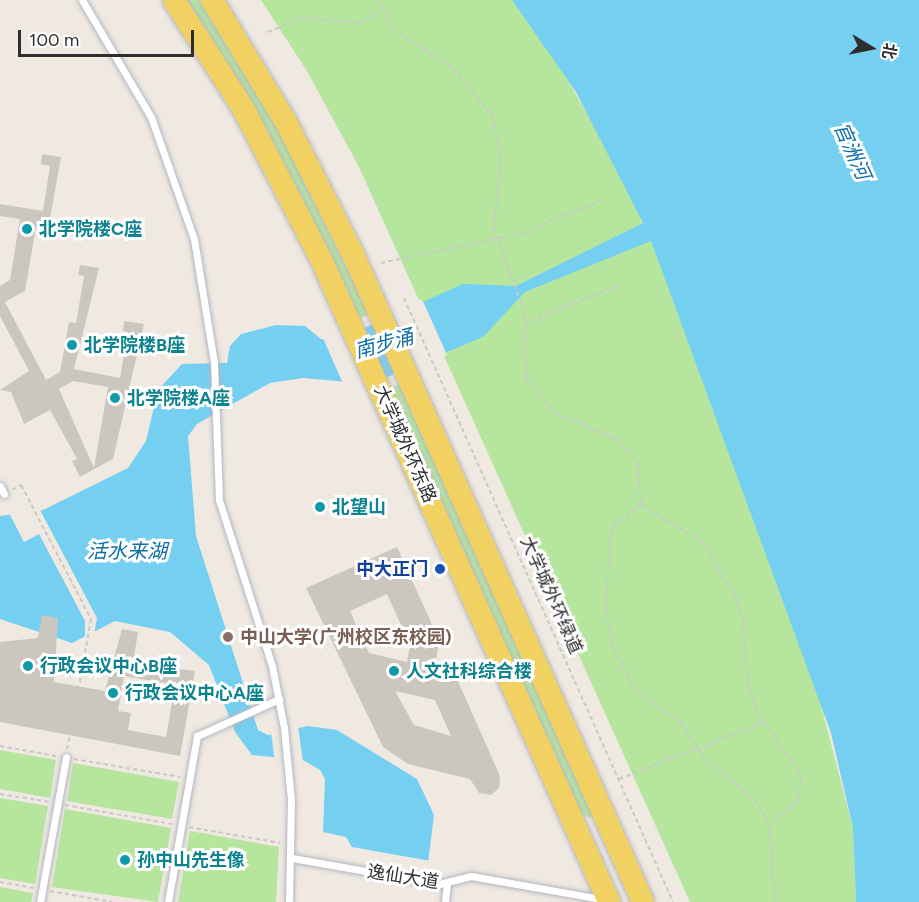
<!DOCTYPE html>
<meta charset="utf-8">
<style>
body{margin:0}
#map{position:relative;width:919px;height:902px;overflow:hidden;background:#efe9e1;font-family:Figtree,"Noto Sans SC",sans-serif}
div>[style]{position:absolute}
.green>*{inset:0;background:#b6e59e}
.water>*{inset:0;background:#75cff0}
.pier>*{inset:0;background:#efe9e1}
.building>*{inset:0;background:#cbc7bf}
.path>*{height:2px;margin-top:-1px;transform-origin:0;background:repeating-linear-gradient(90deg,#c9c9c9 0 4.5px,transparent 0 7.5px)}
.roads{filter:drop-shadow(0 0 2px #b4b7c1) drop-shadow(0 0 2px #b4b7c1)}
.lane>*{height:7px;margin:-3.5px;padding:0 3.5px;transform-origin:3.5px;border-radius:3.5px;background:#fff}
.primary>*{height:22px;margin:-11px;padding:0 11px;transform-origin:11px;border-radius:11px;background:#f2d163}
.dots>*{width:16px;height:16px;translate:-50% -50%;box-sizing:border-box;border:3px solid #fff;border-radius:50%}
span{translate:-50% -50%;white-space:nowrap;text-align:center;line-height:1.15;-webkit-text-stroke:6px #fff;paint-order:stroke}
.culture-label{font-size:18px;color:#0d838f;font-weight:700}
.left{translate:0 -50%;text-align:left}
.street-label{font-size:18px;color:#2e2e2e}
.transit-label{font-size:18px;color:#164399;font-weight:700}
.right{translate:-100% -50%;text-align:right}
.education-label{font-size:18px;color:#785e54;font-weight:700}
.water-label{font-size:20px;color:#0d6fa3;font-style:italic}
.north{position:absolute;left:841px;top:18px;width:60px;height:60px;-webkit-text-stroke:4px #fff;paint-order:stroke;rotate:100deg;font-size:16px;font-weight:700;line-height:24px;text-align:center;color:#2e2e2e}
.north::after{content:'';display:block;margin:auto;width:21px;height:27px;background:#2e2e2e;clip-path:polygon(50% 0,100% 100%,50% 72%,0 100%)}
.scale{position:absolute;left:18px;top:30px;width:176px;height:27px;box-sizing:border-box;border:3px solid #2e2e2e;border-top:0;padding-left:8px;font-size:18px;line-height:21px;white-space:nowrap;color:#2e2e2e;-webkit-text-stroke:4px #fff;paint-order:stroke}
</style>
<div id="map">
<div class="green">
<div style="clip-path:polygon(186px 0,199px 0,277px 127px,369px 314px,359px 319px,274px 143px)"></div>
<div style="clip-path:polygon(261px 0,512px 0,556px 60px,606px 146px,651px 241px,817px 690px,853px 828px,856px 902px,690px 902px,359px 167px,307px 71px)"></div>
<div style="clip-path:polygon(400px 384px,592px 814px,589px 818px,582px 814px,390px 388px)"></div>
<div style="clip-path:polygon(0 750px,56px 760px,50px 798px,0 789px)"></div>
<div style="clip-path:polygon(73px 763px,179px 782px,172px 819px,67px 801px)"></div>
<div style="clip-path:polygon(0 798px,48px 806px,35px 884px,0 878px)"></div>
<div style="clip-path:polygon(65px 809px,171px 828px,158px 902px,52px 887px)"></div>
<div style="clip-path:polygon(190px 831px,279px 847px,276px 902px,178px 902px)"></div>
<div style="clip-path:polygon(0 887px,33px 893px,31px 902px,0 902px)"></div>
</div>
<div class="water">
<div style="clip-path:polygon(512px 0,919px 0,919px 902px,856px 902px,853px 828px,831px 733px,651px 241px,525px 292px,483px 337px,371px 384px,303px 378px,270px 383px,197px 424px,188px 436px,196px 536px,258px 730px,268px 735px,308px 726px,337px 730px,417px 779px,434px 815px,426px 879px,353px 849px,346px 837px,323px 832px,325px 779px,320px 770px,303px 760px,252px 755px,235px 732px,209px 665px,170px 632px,115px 621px,72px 643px,0 619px,0 516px,43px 510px,128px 468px,146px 441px,158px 390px,182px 364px,227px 363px,230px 346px,241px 334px,276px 325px,305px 326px,321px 339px,335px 341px,463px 284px,516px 286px,643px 223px,576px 92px)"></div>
</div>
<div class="pier">
<div style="clip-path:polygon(422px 299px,447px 355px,397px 376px,372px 321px)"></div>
<div style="clip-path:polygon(362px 325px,372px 386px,345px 388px,322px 336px,332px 338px)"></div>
<div style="clip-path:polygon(14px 508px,39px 508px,97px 618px,94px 635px,85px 643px,85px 621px,39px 534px,24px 542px,8px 511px)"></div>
<div style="clip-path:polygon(298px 726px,303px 762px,275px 763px,271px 732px)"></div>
<div style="clip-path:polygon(352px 847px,431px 861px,423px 902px,354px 902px)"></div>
</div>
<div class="building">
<div style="clip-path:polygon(evenodd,42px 154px,61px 157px,48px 230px,36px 228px,25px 291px,5px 302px,46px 380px,60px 372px,69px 322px,76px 323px,84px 276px,78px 275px,80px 265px,99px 268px,74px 369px,120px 378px,128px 332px,123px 331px,124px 321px,144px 324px,113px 459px,80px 477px,72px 461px,77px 459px,50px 410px,24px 424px,11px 392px,0 390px,29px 371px,0 316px,0 286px,10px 280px,20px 219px,0 216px,0 204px,43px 211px,50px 166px,41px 164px,42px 154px,73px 381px,108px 387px,94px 468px,59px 389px,73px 381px)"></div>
<div style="clip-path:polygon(evenodd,397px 547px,439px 640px,435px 668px,457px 679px,500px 776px,499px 788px,491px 795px,479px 793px,470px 779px,408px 764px,383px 747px,306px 588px,397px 547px,387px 594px,410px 645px,407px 662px,369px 653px,350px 611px,387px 594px,397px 547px,395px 691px,435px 700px,451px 736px,414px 725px,395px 691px)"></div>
<div style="clip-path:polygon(evenodd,42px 615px,58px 618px,54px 682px,105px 691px,122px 629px,138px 632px,133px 663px,195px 671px,180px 756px,0 722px,0 642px,38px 638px,42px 615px,124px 676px,165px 683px,163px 696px,172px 702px,166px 737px,128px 730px,131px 713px,118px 711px,124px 676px)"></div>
</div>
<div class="path">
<div style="left:380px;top:0;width:30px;rotate:67deg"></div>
<div style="left:392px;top:28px;width:73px;rotate:33.9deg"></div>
<div style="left:453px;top:69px;width:61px;rotate:50.3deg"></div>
<div style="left:492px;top:116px;width:44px;rotate:78.2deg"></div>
<div style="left:501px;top:159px;width:69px;rotate:95.8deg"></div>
<div style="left:494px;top:228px;width:91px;rotate:70.2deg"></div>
<div style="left:525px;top:314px;width:63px;rotate:89.1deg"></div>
<div style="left:526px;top:377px;width:46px;rotate:52.1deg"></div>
<div style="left:554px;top:413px;width:65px;rotate:22.6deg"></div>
<div style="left:614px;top:438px;width:18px;rotate:41deg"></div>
<div style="left:628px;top:450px;width:18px;rotate:56deg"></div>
<div style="left:638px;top:465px;width:39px;rotate:86deg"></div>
<div style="left:268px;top:32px;width:37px;rotate:-22deg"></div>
<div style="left:302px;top:18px;width:59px;rotate:4.8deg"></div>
<div style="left:361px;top:23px;width:24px;rotate:-35deg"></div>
<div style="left:381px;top:263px;width:144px;rotate:-12deg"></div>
<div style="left:522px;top:233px;width:89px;rotate:-22.5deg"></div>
<div style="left:404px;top:298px;width:661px;rotate:65.99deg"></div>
<div style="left:524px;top:324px;width:105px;rotate:-22.4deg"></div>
<div style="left:12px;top:490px;width:10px;rotate:-29deg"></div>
<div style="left:21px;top:485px;width:151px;rotate:62.4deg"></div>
<div style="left:91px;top:619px;width:69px;rotate:100deg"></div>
<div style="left:641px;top:504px;width:35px;rotate:141deg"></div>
<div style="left:614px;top:526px;width:14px;rotate:107deg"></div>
<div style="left:610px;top:539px;width:69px;rotate:93.3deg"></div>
<div style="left:606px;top:608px;width:42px;rotate:80.3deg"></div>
<div style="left:613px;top:649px;width:47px;rotate:62.4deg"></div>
<div style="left:635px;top:691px;width:57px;rotate:34.2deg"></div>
<div style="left:682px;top:723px;width:46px;rotate:57.3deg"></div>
<div style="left:707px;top:762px;width:61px;rotate:37.6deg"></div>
<div style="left:755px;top:799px;width:30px;rotate:62deg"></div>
<div style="left:769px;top:825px;width:77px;rotate:85.5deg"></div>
<div style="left:641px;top:504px;width:72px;rotate:31.9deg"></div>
<div style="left:702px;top:542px;width:65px;rotate:58.3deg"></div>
<div style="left:736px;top:597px;width:24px;rotate:73deg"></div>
<div style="left:743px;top:620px;width:59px;rotate:86.1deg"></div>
<div style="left:747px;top:679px;width:38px;rotate:72deg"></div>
<div style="left:759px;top:715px;width:73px;rotate:55deg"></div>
<div style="left:801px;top:775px;width:24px;rotate:95deg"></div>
<div style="left:799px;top:799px;width:38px;rotate:139deg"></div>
<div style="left:0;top:746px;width:57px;rotate:10.1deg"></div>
<div style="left:67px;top:749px;width:15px;rotate:-79deg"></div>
<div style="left:74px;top:759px;width:108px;rotate:9.6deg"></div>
<div style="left:619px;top:779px;width:157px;rotate:-21.3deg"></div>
<div style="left:0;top:794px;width:51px;rotate:9.1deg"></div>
<div style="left:65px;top:805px;width:109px;rotate:10.1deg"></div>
<div style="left:189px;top:827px;width:93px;rotate:9.9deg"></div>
<div style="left:0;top:882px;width:34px;rotate:10deg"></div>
<div style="left:50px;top:891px;width:63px;rotate:10.1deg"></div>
</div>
<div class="roads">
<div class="lane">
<div style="left:82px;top:0;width:136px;rotate:59.5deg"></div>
<div style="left:151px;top:117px;width:129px;rotate:70.6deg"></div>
<div style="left:194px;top:239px;width:126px;rotate:80.8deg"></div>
<div style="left:214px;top:363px;width:137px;rotate:87.9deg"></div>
<div style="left:219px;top:500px;width:174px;rotate:72.3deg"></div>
<div style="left:272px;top:666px;width:63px;rotate:79deg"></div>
<div style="left:284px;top:728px;width:71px;rotate:84.4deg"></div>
<div style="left:291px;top:799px;width:103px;rotate:91.1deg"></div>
<div style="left:0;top:486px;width:9px;rotate:63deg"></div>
<div style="left:292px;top:858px;width:149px;rotate:10deg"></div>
<div style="left:439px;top:884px;width:33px;rotate:-14deg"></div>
<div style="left:471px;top:876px;width:133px;rotate:10deg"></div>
<div style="left:40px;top:902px;width:147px;rotate:-79.8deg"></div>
<div style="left:168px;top:902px;width:169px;rotate:-80.1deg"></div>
<div style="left:197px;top:736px;width:90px;rotate:-24.3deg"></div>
<div style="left:445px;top:902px;width:19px;rotate:-84deg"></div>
</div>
<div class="primary">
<div style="left:174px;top:0;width:130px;rotate:57.5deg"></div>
<div style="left:244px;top:110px;width:168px;rotate:62.7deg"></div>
<div style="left:321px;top:259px;width:705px;rotate:65.87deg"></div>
<div style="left:212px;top:0;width:143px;rotate:58.8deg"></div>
<div style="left:286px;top:122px;width:146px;rotate:63.1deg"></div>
<div style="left:352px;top:252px;width:712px;rotate:65.88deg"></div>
</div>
</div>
<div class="dots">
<div style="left:27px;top:229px;background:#0f9aa8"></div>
<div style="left:72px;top:345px;background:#0f9aa8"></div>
<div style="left:115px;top:398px;background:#0f9aa8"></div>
<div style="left:320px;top:507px;background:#0f9aa8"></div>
<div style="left:440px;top:569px;background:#1a4fb4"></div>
<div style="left:228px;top:637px;background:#8d6e63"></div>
<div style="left:28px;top:666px;background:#0f9aa8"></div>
<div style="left:394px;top:671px;background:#0f9aa8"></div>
<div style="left:113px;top:693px;background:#0f9aa8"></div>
<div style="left:125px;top:860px;background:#0f9aa8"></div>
</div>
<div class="culture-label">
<span class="left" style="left:39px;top:229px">北学院楼C座</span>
<span class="left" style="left:84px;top:345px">北学院楼B座</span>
<span class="left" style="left:127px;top:398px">北学院楼A座</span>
<span class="left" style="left:332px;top:507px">北望山</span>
<span class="left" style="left:40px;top:666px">行政会议中心B座</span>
<span class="left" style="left:406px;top:671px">人文社科综合楼</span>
<span class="left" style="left:125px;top:693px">行政会议中心A座</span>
<span class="left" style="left:137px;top:860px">孙中山先生像</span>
</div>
<div class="street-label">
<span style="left:405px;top:444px;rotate:66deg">大学城外环东路</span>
<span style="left:551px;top:595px;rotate:66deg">大学城外环绿道</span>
<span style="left:403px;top:877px;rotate:9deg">逸仙大道</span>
</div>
<div class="transit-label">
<span class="right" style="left:428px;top:569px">中大正门</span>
</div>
<div class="education-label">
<span class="left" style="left:240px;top:637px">中山大学(广州校区东校园)</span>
</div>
<div class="water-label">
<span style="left:852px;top:151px;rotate:66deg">官洲河</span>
<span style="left:384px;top:344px;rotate:-15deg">南步涌</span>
<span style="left:127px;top:551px">活水来湖</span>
</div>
<div class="north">北</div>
<div class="scale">100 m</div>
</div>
